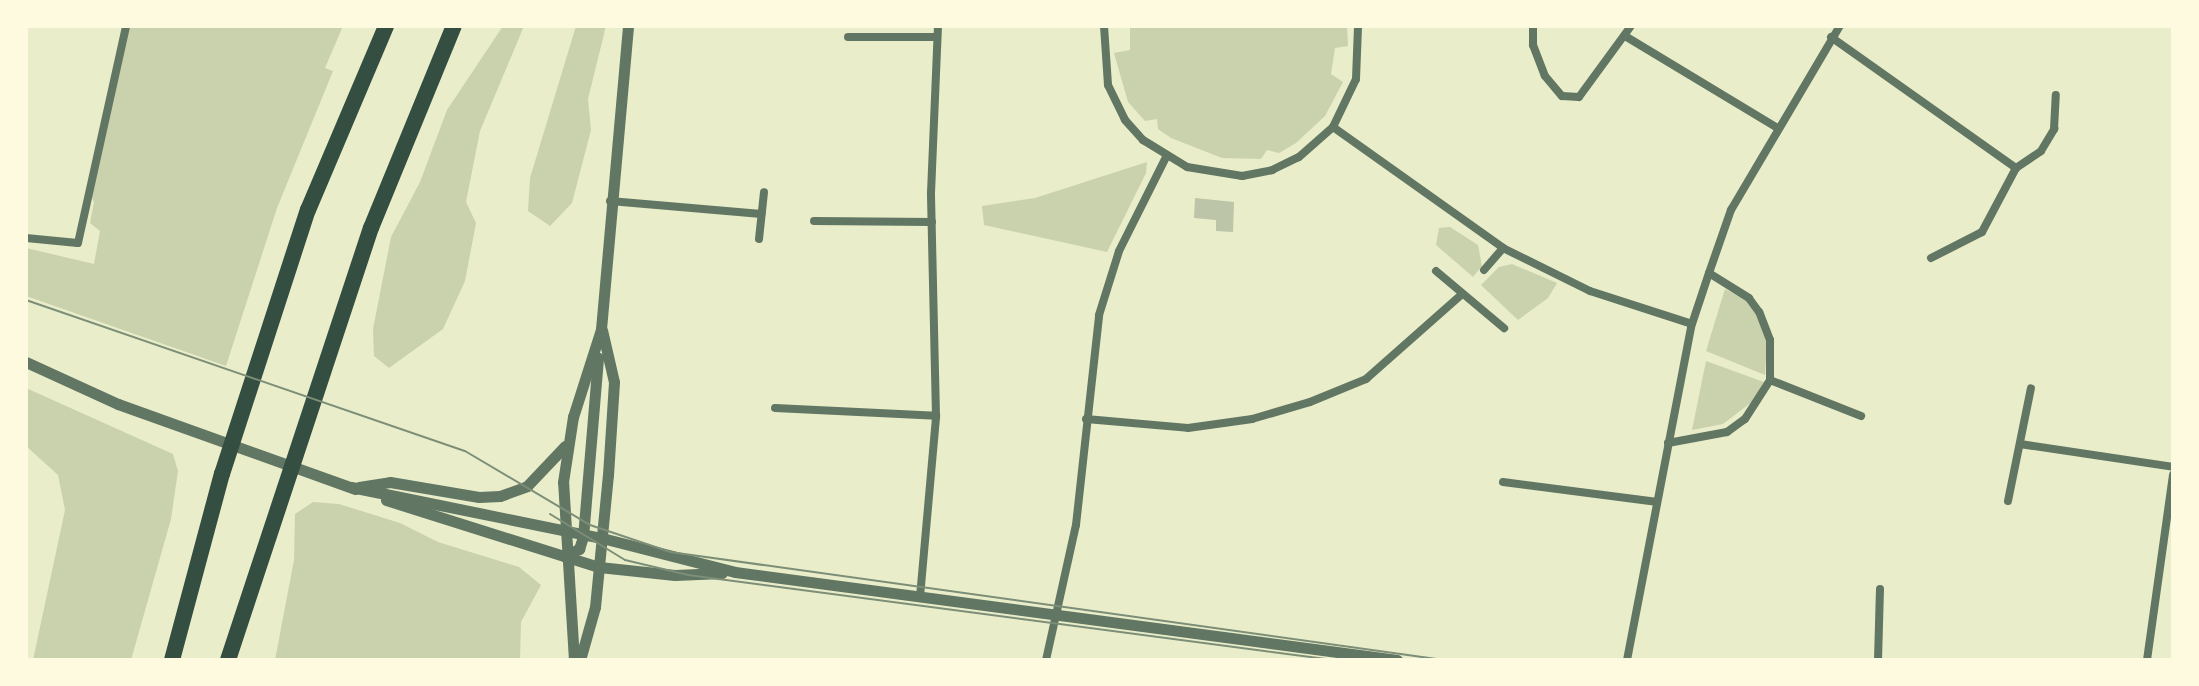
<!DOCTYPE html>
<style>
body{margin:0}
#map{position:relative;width:2199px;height:686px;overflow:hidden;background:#e9edc9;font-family:Lato,sans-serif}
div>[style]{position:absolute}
.green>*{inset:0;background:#cad2ad}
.building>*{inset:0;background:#bcc5a7}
.minor>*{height:8px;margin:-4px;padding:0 4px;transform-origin:4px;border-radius:4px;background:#617663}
.tertiary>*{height:11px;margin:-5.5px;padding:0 5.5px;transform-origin:5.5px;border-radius:5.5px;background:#617663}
.motorway>*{height:16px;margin:-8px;padding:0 8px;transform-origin:8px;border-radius:8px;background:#344e41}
.tram>*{height:2px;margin:-1px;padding:0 1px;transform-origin:1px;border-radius:1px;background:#7c8e77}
span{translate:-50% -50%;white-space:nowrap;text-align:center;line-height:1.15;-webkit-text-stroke:8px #fefae0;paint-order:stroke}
.frame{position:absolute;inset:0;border:28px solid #fefae0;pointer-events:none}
</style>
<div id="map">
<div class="green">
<div style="clip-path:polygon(126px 26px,343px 26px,325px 68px,333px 71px,277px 208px,226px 366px,26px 296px,26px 248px,94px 264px,100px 231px,90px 223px,94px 202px,89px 192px)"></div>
<div style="clip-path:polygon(503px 26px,524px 26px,480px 131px,466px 202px,476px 223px,465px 281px,443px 329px,389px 368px,374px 356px,373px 329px,391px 237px,420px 182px,447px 110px)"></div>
<div style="clip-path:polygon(576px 26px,606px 26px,588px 99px,591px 130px,572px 203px,550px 226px,528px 211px,530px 178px)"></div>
<div style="clip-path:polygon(1130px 26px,1347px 26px,1348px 46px,1335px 48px,1331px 74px,1343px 82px,1325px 116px,1296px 143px,1279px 153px,1267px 150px,1261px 159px,1222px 158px,1171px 138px,1158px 129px,1157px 119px,1145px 121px,1128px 102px,1114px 53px,1130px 50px)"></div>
<div style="clip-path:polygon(1147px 162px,1146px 173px,1107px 252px,984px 225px,982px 206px,1035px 198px)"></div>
<div style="clip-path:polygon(1450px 227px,1478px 245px,1482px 266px,1473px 277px,1436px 245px,1439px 228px)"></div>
<div style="clip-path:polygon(1512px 264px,1557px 283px,1548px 298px,1518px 320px,1481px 285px,1499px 267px)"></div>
<div style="clip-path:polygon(1725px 289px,1746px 300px,1756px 313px,1767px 341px,1765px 375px,1706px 351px)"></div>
<div style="clip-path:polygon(1706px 361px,1764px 382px,1753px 401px,1723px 424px,1692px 430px)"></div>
<div style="clip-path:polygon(26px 388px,173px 454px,178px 471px,171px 519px,131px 660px,33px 660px,65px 510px,58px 475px,26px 446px)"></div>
<div style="clip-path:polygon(313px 502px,339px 504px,400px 523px,438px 542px,519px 567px,541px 585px,521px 622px,520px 660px,275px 660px,294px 560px,295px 514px)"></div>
</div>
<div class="building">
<div style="clip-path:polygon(1195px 198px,1234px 202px,1233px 232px,1216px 231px,1216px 220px,1194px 218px)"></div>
</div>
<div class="minor">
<div style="left:1104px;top:26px;width:59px;rotate:86.1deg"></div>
<div style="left:1108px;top:85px;width:39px;rotate:64deg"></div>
<div style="left:1125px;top:120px;width:27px;rotate:48deg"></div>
<div style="left:1143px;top:140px;width:52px;rotate:31.5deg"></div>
<div style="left:1187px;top:167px;width:56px;rotate:9.3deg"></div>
<div style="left:1242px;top:176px;width:31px;rotate:-11deg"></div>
<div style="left:1272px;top:170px;width:30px;rotate:-26deg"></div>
<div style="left:1299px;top:157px;width:45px;rotate:-41.4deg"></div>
<div style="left:1333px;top:127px;width:53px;rotate:-64.4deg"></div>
<div style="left:1356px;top:79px;width:53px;rotate:-87.8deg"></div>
<div style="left:1533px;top:26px;width:19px;rotate:90deg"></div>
<div style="left:1533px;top:45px;width:33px;rotate:69deg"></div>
<div style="left:1545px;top:76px;width:26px;rotate:50deg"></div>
<div style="left:1562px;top:96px;width:17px;rotate:3deg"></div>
<div style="left:1579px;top:97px;width:88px;rotate:-53.8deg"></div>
<div style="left:1625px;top:36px;width:176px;rotate:31.1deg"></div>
<div style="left:848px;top:37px;width:89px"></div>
<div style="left:1831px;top:37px;width:227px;rotate:35.3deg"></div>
<div style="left:2016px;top:168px;width:30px;rotate:-34deg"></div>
<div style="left:2041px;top:151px;width:26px;rotate:-59deg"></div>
<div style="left:2054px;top:129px;width:34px;rotate:-87deg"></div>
<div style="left:1333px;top:127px;width:209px;rotate:35.4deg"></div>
<div style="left:1503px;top:248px;width:97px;rotate:26.3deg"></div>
<div style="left:1590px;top:291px;width:107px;rotate:17.9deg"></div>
<div style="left:610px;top:201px;width:152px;rotate:4.9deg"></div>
<div style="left:814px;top:221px;width:118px;rotate:0.5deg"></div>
<div style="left:26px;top:238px;width:52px;rotate:5.5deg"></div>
<div style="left:78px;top:243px;width:222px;rotate:-77.5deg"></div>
<div style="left:759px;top:239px;width:47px;rotate:-83.9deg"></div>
<div style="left:1931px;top:258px;width:57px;rotate:-27deg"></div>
<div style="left:1982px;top:232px;width:72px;rotate:-62deg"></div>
<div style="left:1484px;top:270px;width:29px;rotate:-49deg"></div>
<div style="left:1436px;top:271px;width:89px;rotate:40deg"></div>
<div style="left:1770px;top:380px;width:98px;rotate:21.6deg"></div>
<div style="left:775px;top:408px;width:161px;rotate:2.8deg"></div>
<div style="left:1086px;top:419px;width:102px;rotate:5deg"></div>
<div style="left:1188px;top:428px;width:65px;rotate:-8deg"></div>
<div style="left:1252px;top:419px;width:60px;rotate:-16.3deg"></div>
<div style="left:1310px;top:402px;width:61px;rotate:-22.3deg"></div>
<div style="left:1366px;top:379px;width:128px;rotate:-41.5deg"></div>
<div style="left:1668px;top:443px;width:60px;rotate:-10.6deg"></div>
<div style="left:1727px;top:432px;width:22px;rotate:-36deg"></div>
<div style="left:1745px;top:419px;width:46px;rotate:-57.3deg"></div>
<div style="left:1770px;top:380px;width:40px;rotate:-90deg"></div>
<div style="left:1770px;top:340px;width:30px;rotate:-111deg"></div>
<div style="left:1759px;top:312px;width:17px;rotate:-126deg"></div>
<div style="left:1749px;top:298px;width:47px;rotate:-148deg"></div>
<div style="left:2020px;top:444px;width:155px;rotate:8.5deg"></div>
<div style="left:1503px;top:482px;width:154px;rotate:7.4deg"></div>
<div style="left:2008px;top:501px;width:115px;rotate:-78.5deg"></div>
<div style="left:920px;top:597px;width:182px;rotate:-84.9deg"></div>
<div style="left:936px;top:416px;width:223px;rotate:-91.3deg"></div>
<div style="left:931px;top:193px;width:167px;rotate:-87.6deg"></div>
<div style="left:1046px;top:660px;width:138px;rotate:-77.5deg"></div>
<div style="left:1076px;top:525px;width:211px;rotate:-83.7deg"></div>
<div style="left:1099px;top:315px;width:67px;rotate:-72.6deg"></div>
<div style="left:1119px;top:251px;width:105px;rotate:-63.4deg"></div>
<div style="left:1627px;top:660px;width:342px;rotate:-79.1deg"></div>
<div style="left:1692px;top:324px;width:54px;rotate:-71.6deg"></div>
<div style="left:1709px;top:273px;width:67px;rotate:-70.8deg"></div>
<div style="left:1731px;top:210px;width:214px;rotate:-59.4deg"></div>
<div style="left:1878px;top:660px;width:71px;rotate:-88.4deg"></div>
<div style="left:2147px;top:660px;width:187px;rotate:-82deg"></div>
</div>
<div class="tertiary">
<div style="left:26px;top:362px;width:101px;rotate:24.5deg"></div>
<div style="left:118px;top:404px;width:252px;rotate:19.7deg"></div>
<div style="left:351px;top:487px;width:256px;rotate:11.5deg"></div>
<div style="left:602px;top:538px;width:137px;rotate:14.3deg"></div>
<div style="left:735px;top:572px;width:668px;rotate:7.57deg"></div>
<div style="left:359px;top:487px;width:31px;rotate:-9deg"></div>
<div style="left:390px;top:482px;width:90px;rotate:9.6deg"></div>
<div style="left:479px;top:497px;width:21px;rotate:-3deg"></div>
<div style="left:500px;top:496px;width:29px;rotate:-20deg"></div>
<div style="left:527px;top:486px;width:55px;rotate:-46.5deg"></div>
<div style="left:386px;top:500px;width:223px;rotate:17.5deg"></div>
<div style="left:599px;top:567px;width:76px;rotate:6deg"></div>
<div style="left:675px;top:575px;width:47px;rotate:-2.4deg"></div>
<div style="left:564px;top:556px;width:17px;rotate:-25deg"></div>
<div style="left:579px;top:549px;width:13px;rotate:-72deg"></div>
<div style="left:583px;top:537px;width:180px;rotate:-85.2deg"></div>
<div style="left:574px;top:660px;width:178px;rotate:-93.5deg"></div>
<div style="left:563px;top:482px;width:66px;rotate:-81.3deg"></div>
<div style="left:573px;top:417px;width:92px;rotate:-72.3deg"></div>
<div style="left:601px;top:329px;width:304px;rotate:-84.9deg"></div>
<div style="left:580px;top:660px;width:55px;rotate:-74.2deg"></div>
<div style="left:595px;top:607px;width:133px;rotate:-84.4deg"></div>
<div style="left:608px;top:475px;width:93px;rotate:-86.3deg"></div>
<div style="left:614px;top:382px;width:53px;rotate:-103deg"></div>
</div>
<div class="motorway">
<div style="left:172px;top:660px;width:193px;rotate:-75deg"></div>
<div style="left:222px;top:474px;width:278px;rotate:-72deg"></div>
<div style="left:308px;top:210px;width:200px;rotate:-67deg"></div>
<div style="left:228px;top:660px;width:455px;rotate:-71.7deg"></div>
<div style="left:371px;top:228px;width:218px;rotate:-67.7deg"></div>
</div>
<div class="tram">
<div style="left:26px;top:300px;width:464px;rotate:19deg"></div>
<div style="left:465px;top:451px;width:145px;rotate:30.6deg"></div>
<div style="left:590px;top:525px;width:84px;rotate:18.6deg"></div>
<div style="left:670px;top:552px;width:781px;rotate:7.95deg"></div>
<div style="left:550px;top:514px;width:88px;rotate:31.5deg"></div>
<div style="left:625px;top:560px;width:65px;rotate:13.4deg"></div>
<div style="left:688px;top:575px;width:651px;rotate:7.51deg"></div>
</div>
<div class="frame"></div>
</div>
